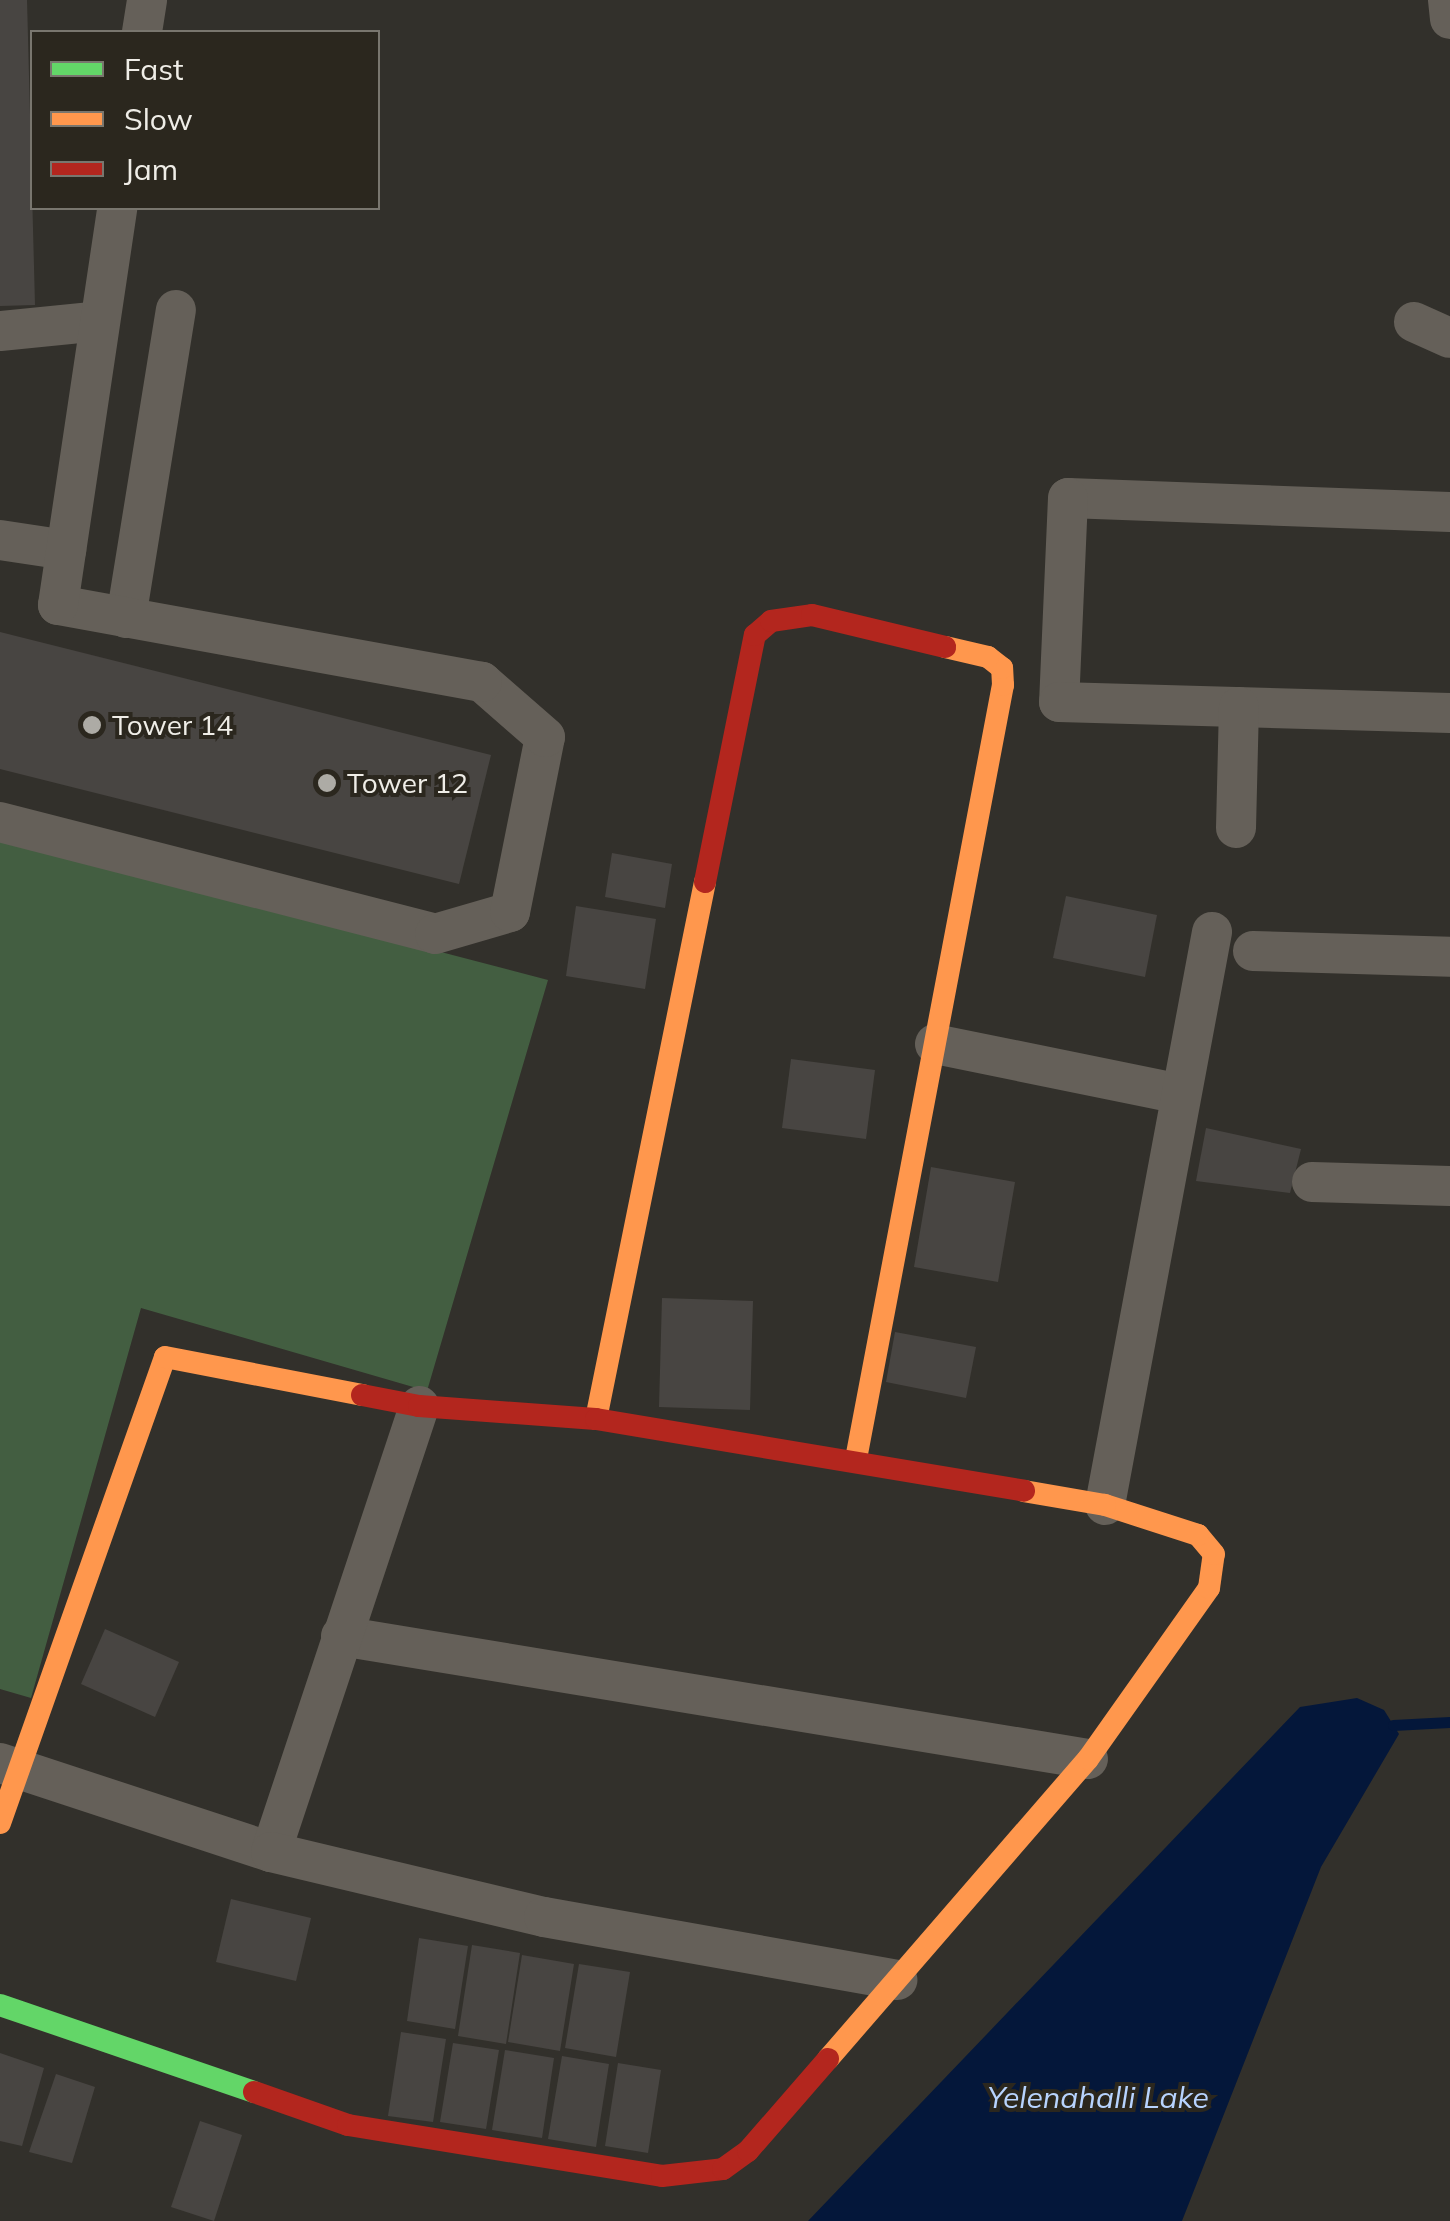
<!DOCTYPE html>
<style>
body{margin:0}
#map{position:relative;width:1450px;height:2221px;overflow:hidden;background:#32302b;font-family:Mulish,sans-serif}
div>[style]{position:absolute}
.green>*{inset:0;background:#435e41}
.water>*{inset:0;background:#04173a}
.stream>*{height:11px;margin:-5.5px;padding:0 5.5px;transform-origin:5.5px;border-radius:5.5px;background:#04173a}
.building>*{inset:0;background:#484542}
.street>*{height:40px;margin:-20px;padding:0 20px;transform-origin:20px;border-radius:20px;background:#656059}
.fast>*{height:22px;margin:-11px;padding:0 11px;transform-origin:11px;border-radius:11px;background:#63d668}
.slow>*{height:22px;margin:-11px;padding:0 11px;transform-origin:11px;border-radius:11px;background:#ff974d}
.jam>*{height:22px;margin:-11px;padding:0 11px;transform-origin:11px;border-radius:11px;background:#b3261e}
.dots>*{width:28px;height:28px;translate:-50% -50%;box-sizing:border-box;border:5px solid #2b271e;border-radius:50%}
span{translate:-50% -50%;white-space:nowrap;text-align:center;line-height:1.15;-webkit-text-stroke:8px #2b271e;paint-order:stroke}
.poi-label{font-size:28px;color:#efede7}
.left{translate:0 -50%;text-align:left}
.water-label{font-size:30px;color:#b7d3fe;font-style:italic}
.legend{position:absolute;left:30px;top:30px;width:350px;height:180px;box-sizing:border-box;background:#2b271e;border:2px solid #79766e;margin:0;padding:12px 18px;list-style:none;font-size:30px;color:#efede7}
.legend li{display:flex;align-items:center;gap:20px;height:50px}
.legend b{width:50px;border:2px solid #79766e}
</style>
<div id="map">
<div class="green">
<div style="clip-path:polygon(0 837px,548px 980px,427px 1391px,141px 1308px,31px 1698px,0 1689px)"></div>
</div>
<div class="water">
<div style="clip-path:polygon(1357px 1698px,1384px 1710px,1399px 1734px,1321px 1867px,1182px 2221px,808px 2221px,1300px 1707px)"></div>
</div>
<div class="stream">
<div style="left:1393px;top:1725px;width:57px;rotate:-3deg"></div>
</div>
<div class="building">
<div style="clip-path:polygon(0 0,27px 0,35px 305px,0 306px)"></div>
<div style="clip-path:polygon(0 632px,491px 755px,459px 884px,0 769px)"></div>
<div style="clip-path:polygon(612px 853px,672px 864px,665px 908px,605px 897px)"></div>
<div style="clip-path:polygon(1066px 896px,1157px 915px,1145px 977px,1053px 958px)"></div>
<div style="clip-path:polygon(576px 906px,656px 919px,645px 989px,566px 976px)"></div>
<div style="clip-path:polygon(791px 1059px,875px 1070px,866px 1139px,782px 1128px)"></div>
<div style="clip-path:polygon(1206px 1128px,1301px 1149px,1290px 1193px,1196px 1181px)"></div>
<div style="clip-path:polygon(931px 1167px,1015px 1182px,998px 1282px,914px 1267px)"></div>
<div style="clip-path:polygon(662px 1298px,753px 1301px,750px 1410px,659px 1407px)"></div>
<div style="clip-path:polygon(895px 1332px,976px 1347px,966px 1398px,886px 1382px)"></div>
<div style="clip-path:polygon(105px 1629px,179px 1662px,155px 1717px,81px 1684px)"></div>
<div style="clip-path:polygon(231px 1899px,311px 1918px,296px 1981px,216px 1962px)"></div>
<div style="clip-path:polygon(419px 1938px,468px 1946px,455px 2029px,407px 2021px)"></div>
<div style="clip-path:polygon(472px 1945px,520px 1953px,506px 2044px,458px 2036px)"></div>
<div style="clip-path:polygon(522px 1955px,574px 1964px,560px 2051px,508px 2042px)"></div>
<div style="clip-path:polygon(579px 1964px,630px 1972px,616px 2057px,565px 2048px)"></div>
<div style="clip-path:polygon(401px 2032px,446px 2039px,433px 2122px,388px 2116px)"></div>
<div style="clip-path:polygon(453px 2043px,499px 2050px,486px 2129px,440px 2122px)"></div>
<div style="clip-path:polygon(505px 2050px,554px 2058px,542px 2138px,492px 2130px)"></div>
<div style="clip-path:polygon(0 2053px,44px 2068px,22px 2146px,0 2141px)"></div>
<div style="clip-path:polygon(562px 2056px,609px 2064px,596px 2147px,548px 2139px)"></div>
<div style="clip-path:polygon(618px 2063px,661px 2070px,648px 2153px,605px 2146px)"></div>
<div style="clip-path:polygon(56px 2074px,95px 2087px,72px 2163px,29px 2152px)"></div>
<div style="clip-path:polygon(200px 2121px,242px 2135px,214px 2221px,171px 2207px)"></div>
</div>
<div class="street">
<div style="left:1448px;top:0;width:19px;rotate:84deg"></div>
<div style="left:142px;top:32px;width:32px;rotate:-81deg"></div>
<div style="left:1414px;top:322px;width:39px;rotate:24deg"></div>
<div style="left:0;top:331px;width:100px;rotate:-5.7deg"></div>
<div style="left:1450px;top:512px;width:382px;rotate:-177.9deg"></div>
<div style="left:1068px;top:498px;width:204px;rotate:92.5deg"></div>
<div style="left:1059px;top:702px;width:391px;rotate:1.6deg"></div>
<div style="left:0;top:540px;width:67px;rotate:8.6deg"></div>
<div style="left:126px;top:618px;width:312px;rotate:-80.8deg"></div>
<div style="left:0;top:822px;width:449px;rotate:14.4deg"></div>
<div style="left:435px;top:934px;width:78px;rotate:-16.3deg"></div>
<div style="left:510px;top:912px;width:178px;rotate:-78.7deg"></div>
<div style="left:545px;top:737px;width:84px;rotate:-138.9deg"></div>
<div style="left:482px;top:682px;width:431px;rotate:-169.7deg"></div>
<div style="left:58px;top:605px;width:401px;rotate:-81.5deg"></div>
<div style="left:1236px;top:828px;width:121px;rotate:-88.6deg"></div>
<div style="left:1253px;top:951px;width:197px;rotate:1.7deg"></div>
<div style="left:935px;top:1044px;width:251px;rotate:11.5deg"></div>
<div style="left:1312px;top:1182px;width:138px;rotate:1.7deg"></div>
<div style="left:1105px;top:1505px;width:583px;rotate:-79.42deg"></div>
<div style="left:341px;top:1636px;width:757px;rotate:9.35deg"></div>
<div style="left:0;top:1763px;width:285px;rotate:18.2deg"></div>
<div style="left:271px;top:1852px;width:470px;rotate:-71.6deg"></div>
<div style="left:271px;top:1852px;width:281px;rotate:13.4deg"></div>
<div style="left:544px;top:1917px;width:359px;rotate:10.1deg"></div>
</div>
<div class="fast">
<div style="left:0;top:2005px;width:268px;rotate:18.9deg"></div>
</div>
<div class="slow">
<div style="left:596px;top:1419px;width:548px;rotate:-78.53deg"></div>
<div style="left:856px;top:1459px;width:788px;rotate:-79.25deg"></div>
<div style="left:1003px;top:685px;width:17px;rotate:-93deg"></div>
<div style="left:1002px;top:668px;width:18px;rotate:-142deg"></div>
<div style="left:988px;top:657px;width:44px;rotate:-166.9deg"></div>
<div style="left:0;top:1823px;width:494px;rotate:-70.5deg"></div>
<div style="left:165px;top:1357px;width:201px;rotate:10.9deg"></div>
<div style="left:828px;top:2059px;width:397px;rotate:-49.1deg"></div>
<div style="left:1088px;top:1759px;width:209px;rotate:-54.7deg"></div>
<div style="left:1209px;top:1588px;width:34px;rotate:-82deg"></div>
<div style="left:1214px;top:1554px;width:25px;rotate:-130deg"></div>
<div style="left:1198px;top:1535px;width:98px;rotate:-162.1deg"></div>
<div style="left:1105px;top:1505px;width:82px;rotate:-170.2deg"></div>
</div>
<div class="jam">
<div style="left:705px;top:882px;width:252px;rotate:-78.6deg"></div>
<div style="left:755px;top:635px;width:21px;rotate:-41deg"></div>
<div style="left:771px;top:621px;width:41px;rotate:-8.3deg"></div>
<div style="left:812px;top:615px;width:137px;rotate:13.5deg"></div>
<div style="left:362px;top:1395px;width:58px;rotate:10.9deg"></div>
<div style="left:419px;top:1406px;width:177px;rotate:4.2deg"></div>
<div style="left:596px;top:1419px;width:434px;rotate:9.5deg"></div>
<div style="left:254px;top:2092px;width:100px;rotate:19.3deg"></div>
<div style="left:348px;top:2125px;width:318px;rotate:9.2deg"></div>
<div style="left:662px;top:2176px;width:61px;rotate:-6.5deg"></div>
<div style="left:723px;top:2169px;width:31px;rotate:-36deg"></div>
<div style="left:748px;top:2151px;width:122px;rotate:-49deg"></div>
</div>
<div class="dots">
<div style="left:92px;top:725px;background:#adaba5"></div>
<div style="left:327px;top:783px;background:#adaba5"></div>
</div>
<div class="poi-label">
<span class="left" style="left:112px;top:725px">Tower 14</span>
<span class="left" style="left:347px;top:783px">Tower 12</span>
</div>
<div class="water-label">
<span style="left:1098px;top:2097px">Yelenahalli Lake</span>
</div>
<ul class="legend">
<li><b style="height:12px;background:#63d668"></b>Fast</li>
<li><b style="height:12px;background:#ff974d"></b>Slow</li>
<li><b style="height:12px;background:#b3261e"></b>Jam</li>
</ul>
</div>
